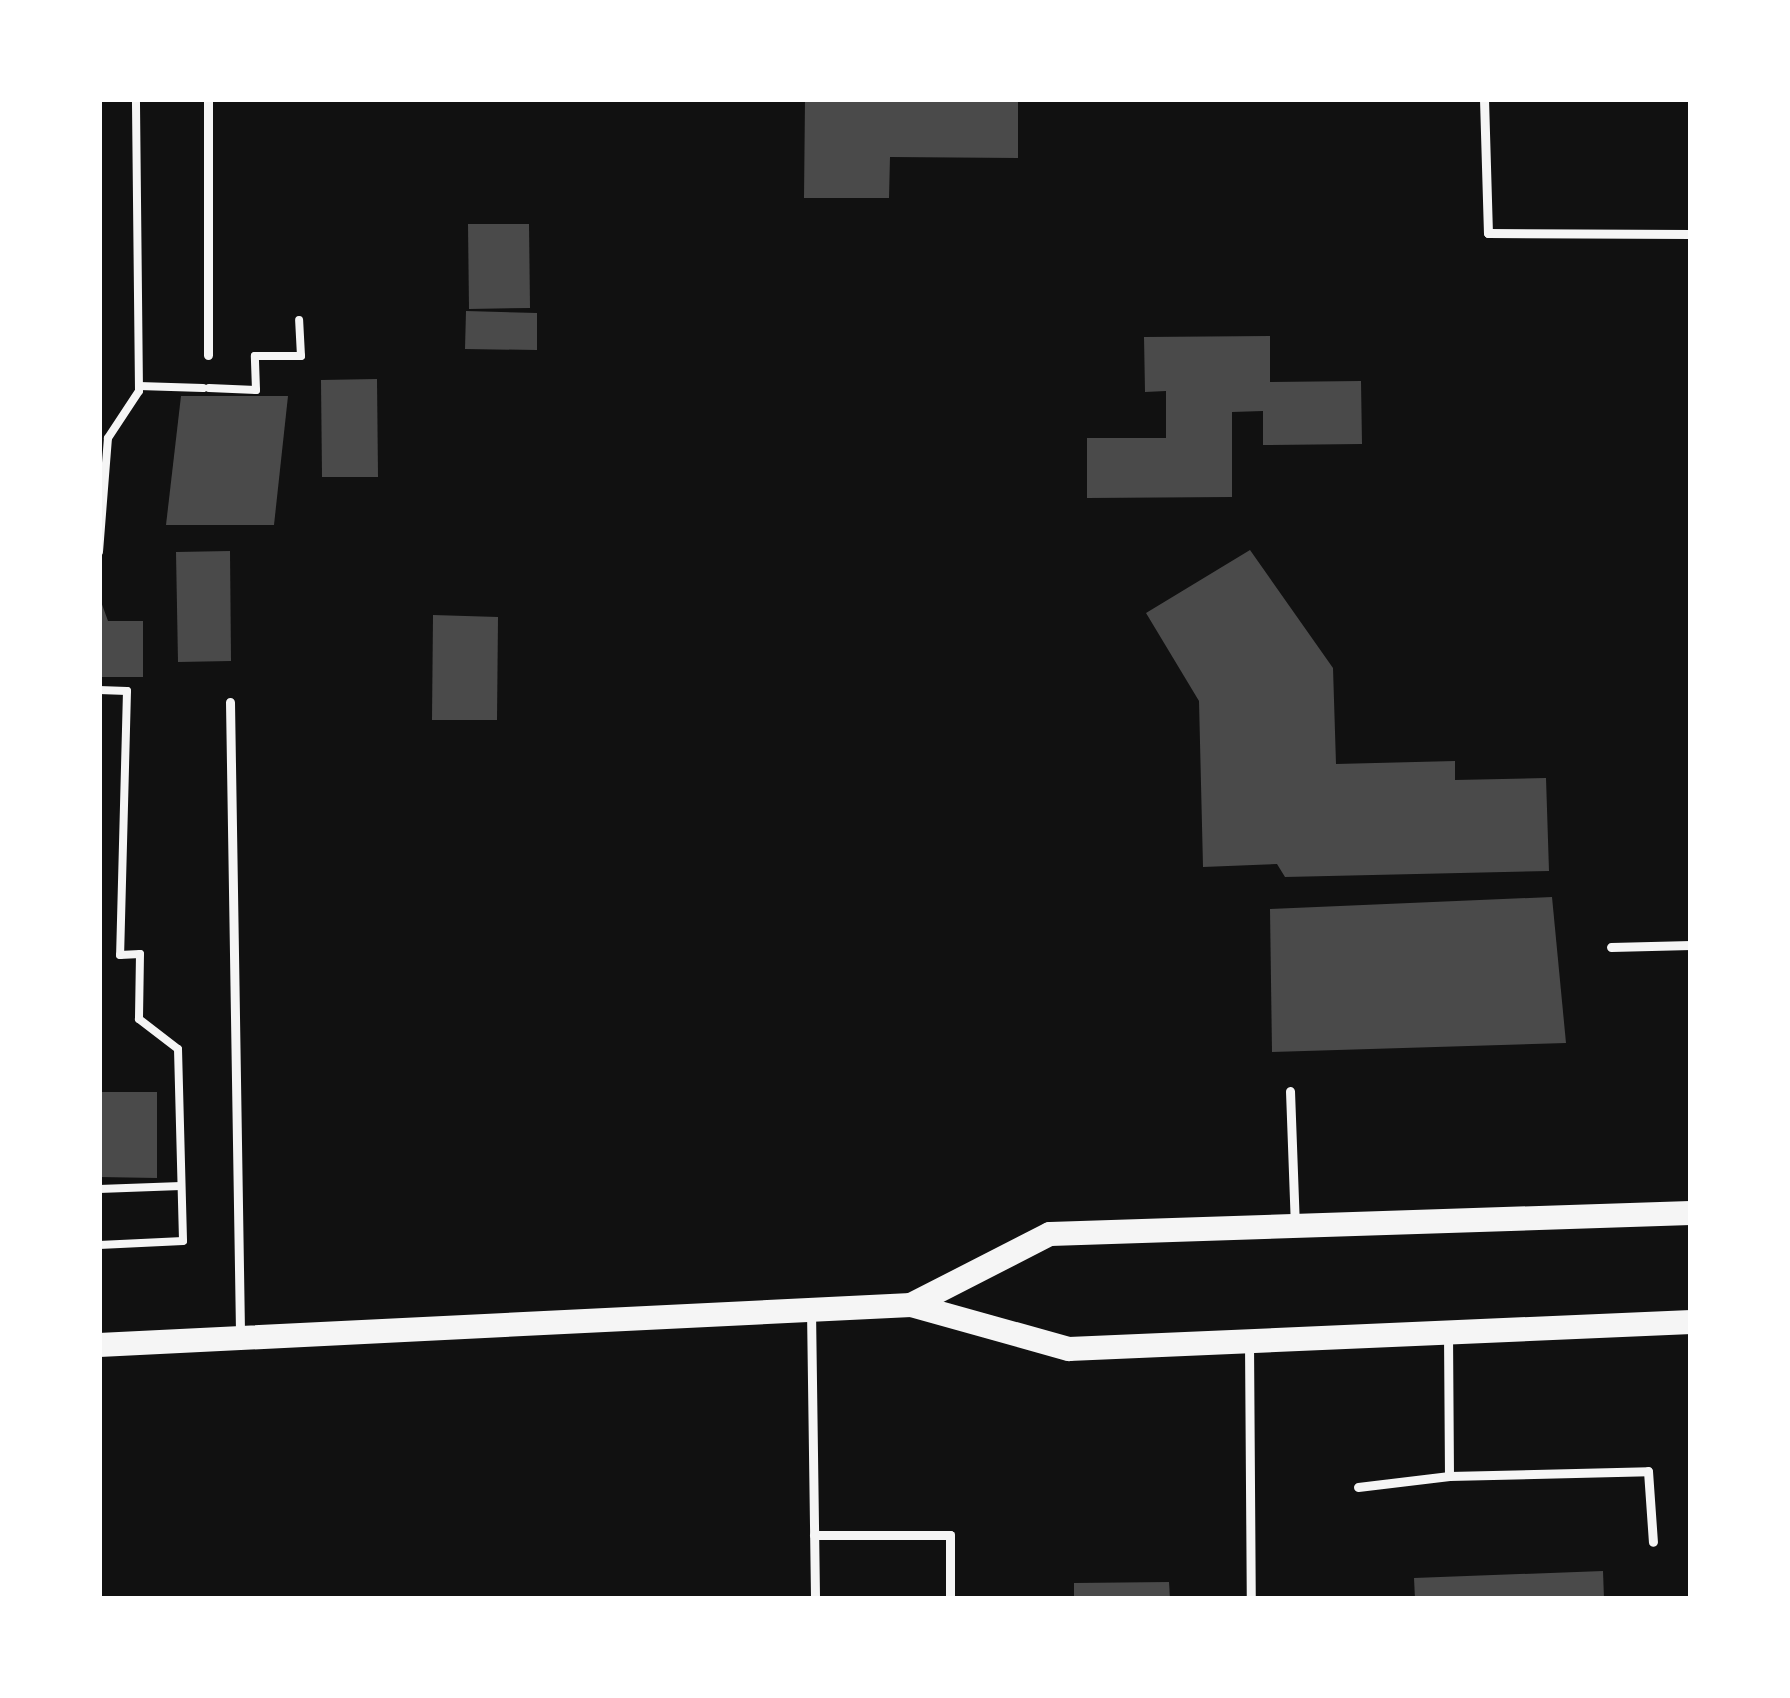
<!DOCTYPE html>
<style>
body{margin:0}
#map{position:relative;width:1790px;height:1698px;overflow:hidden;background:#111;font-family:Arial,sans-serif}
div>[style]{position:absolute}
.building>*{inset:0;background:#4a4a4a}
.path>*{height:8px;margin:-4px;padding:0 4px;transform-origin:4px;border-radius:4px;background:#f5f5f5}
.service>*{height:9px;margin:-4.5px;padding:0 4.5px;transform-origin:4.5px;border-radius:4.5px;background:#f5f5f5}
.secondary>*{height:24px;margin:-12px;padding:0 12px;transform-origin:12px;border-radius:12px;background:#f5f5f5}
span{translate:-50% -50%;white-space:nowrap;text-align:center;line-height:1.15;-webkit-text-stroke:9px #fff;paint-order:stroke}
.frame{position:absolute;inset:0;border:102px solid #fff;pointer-events:none}
</style>
<div id="map">
<div class="building">
<div style="clip-path:polygon(805px 99px,1018px 99px,1018px 158px,890px 157px,889px 198px,804px 198px)"></div>
<div style="clip-path:polygon(468px 224px,529px 224px,530px 308px,469px 309px)"></div>
<div style="clip-path:polygon(466px 311px,537px 313px,537px 350px,465px 349px)"></div>
<div style="clip-path:polygon(1270px 336px,1270px 382px,1361px 381px,1362px 444px,1263px 445px,1263px 411px,1232px 412px,1232px 497px,1087px 498px,1087px 438px,1166px 438px,1166px 391px,1145px 392px,1144px 337px)"></div>
<div style="clip-path:polygon(377px 379px,378px 477px,322px 477px,321px 380px)"></div>
<div style="clip-path:polygon(181px 396px,288px 396px,274px 525px,166px 525px)"></div>
<div style="clip-path:polygon(1250px 550px,1333px 668px,1336px 764px,1455px 761px,1455px 780px,1546px 778px,1549px 871px,1285px 877px,1277px 864px,1203px 867px,1199px 701px,1146px 613px)"></div>
<div style="clip-path:polygon(230px 551px,231px 661px,178px 662px,176px 552px)"></div>
<div style="clip-path:polygon(99px 596px,108px 621px,143px 621px,143px 677px,99px 677px)"></div>
<div style="clip-path:polygon(433px 615px,498px 617px,497px 720px,432px 720px)"></div>
<div style="clip-path:polygon(1552px 897px,1566px 1043px,1272px 1052px,1270px 909px)"></div>
<div style="clip-path:polygon(99px 1092px,157px 1092px,157px 1178px,99px 1177px)"></div>
<div style="clip-path:polygon(1603px 1571px,1604px 1599px,1415px 1599px,1414px 1578px)"></div>
<div style="clip-path:polygon(1169px 1582px,1170px 1599px,1074px 1599px,1074px 1583px)"></div>
</div>
<div class="path">
<div style="left:139px;top:386px;width:64px;rotate:1.8deg"></div>
<div style="left:209px;top:388px;width:47px;rotate:2.4deg"></div>
<div style="left:256px;top:390px;width:34px;rotate:-92deg"></div>
<div style="left:255px;top:356px;width:46px"></div>
<div style="left:301px;top:356px;width:36px;rotate:-93deg"></div>
<div style="left:99px;top:552px;width:114px;rotate:-85.5deg"></div>
<div style="left:108px;top:438px;width:56px;rotate:-56.6deg"></div>
<div style="left:139px;top:391px;width:292px;rotate:-90.6deg"></div>
<div style="left:99px;top:690px;width:28px;rotate:2deg"></div>
<div style="left:127px;top:691px;width:264px;rotate:91.5deg"></div>
<div style="left:120px;top:955px;width:20px;rotate:-3deg"></div>
<div style="left:140px;top:954px;width:65px;rotate:90.9deg"></div>
<div style="left:139px;top:1019px;width:49px;rotate:37.6deg"></div>
<div style="left:178px;top:1049px;width:192px;rotate:88.5deg"></div>
<div style="left:183px;top:1241px;width:84px;rotate:177.3deg"></div>
<div style="left:99px;top:1189px;width:82px;rotate:-2.1deg"></div>
</div>
<div class="service">
<div style="left:208px;top:99px;width:256px;rotate:90deg"></div>
<div style="left:1484px;top:99px;width:134px;rotate:88.3deg"></div>
<div style="left:1488px;top:233px;width:203px;rotate:0.3deg"></div>
<div style="left:230px;top:702px;width:631px;rotate:89.09deg"></div>
<div style="left:1611px;top:947px;width:80px;rotate:-1.4deg"></div>
<div style="left:1290px;top:1091px;width:134px;rotate:87.9deg"></div>
<div style="left:811px;top:1310px;width:289px;rotate:89.2deg"></div>
<div style="left:1448px;top:1333px;width:143px;rotate:89.6deg"></div>
<div style="left:1449px;top:1476px;width:199px;rotate:-1.4deg"></div>
<div style="left:1648px;top:1471px;width:71px;rotate:86deg"></div>
<div style="left:1249px;top:1342px;width:257px;rotate:89.6deg"></div>
<div style="left:1358px;top:1487px;width:92px;rotate:-6.9deg"></div>
<div style="left:814px;top:1535px;width:136px"></div>
<div style="left:950px;top:1535px;width:64px;rotate:90deg"></div>
</div>
<div class="secondary">
<div style="left:911px;top:1305px;width:156px;rotate:-27.1deg"></div>
<div style="left:1050px;top:1234px;width:641px;rotate:-1.88deg"></div>
<div style="left:99px;top:1345px;width:813px;rotate:-2.82deg"></div>
<div style="left:911px;top:1305px;width:164px;rotate:15.6deg"></div>
<div style="left:1069px;top:1349px;width:623px;rotate:-2.49deg"></div>
</div>
<div class="frame"></div>
</div>
